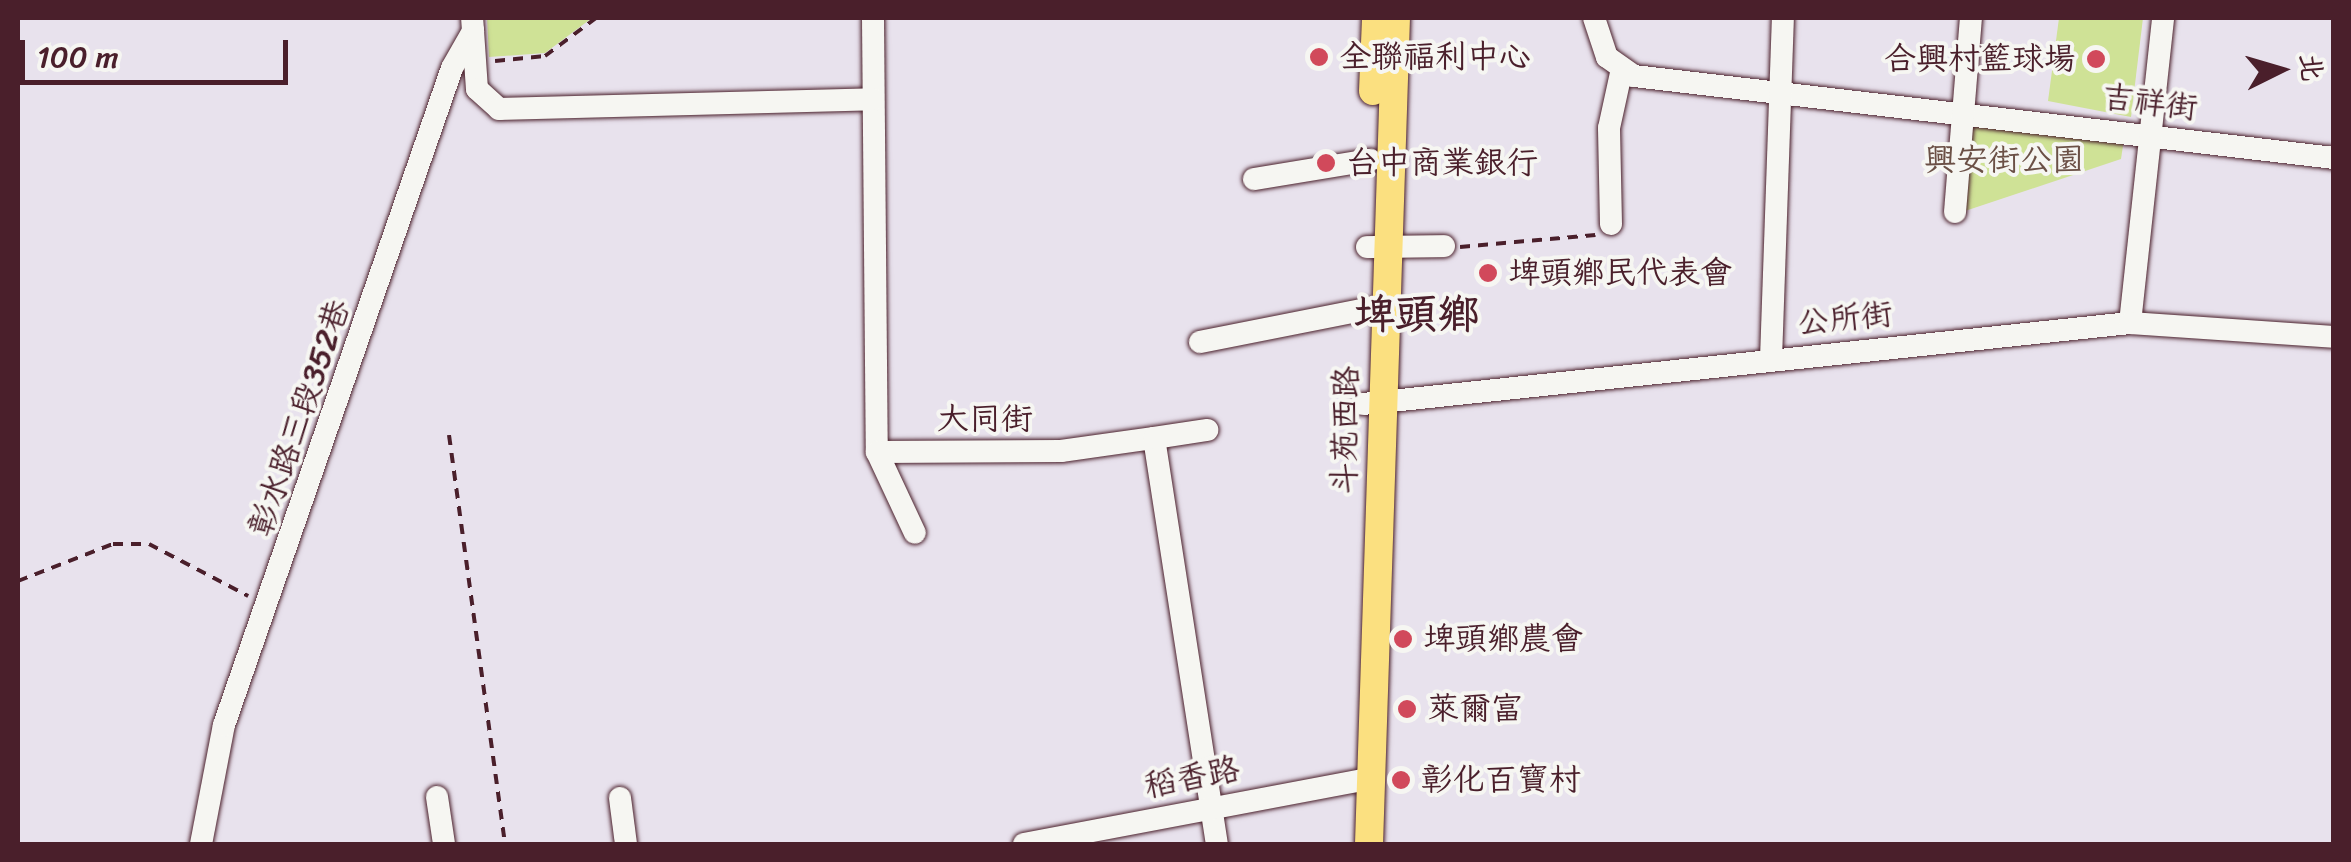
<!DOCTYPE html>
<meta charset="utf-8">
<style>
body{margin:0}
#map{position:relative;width:2351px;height:862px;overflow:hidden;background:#e8e2ed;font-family:Sriracha,"LXGW WenKai TC",sans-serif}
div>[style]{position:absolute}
.green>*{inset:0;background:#cfe296}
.path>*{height:4px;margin-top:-2px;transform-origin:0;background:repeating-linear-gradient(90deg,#4a1f2b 0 10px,transparent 0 18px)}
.roads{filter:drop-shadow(0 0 2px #4a1f2b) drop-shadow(0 0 2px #4a1f2b)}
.minor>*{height:22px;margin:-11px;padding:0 11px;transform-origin:11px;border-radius:11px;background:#f6f6f2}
.major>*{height:28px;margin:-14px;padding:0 14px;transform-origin:14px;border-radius:14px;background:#fbe080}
.dots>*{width:28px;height:28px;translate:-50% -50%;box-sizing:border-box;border:5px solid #f6f6f2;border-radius:50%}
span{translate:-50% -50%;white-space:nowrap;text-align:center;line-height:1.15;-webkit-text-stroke:8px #f6f6f2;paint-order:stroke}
.poi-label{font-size:32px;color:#4a1f2b}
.left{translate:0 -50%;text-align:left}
.right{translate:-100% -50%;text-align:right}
.street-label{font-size:32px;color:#4a1f2b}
.park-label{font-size:32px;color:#6b5046}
.district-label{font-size:42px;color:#4a1f2b;font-weight:700}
.frame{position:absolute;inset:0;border:20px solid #4a1f2b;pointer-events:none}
.north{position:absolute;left:2231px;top:20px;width:100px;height:100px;-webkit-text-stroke:8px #f6f6f2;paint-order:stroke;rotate:85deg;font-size:28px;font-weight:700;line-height:40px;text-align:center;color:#4a1f2b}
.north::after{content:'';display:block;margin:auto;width:35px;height:45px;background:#4a1f2b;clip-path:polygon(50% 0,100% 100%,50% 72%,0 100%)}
.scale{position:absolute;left:20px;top:40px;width:268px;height:45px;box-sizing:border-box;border:5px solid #4a1f2b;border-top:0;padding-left:12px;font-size:30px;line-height:35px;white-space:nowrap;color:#4a1f2b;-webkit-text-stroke:8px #f6f6f2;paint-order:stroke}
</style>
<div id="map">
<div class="green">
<div style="clip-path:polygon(487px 18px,592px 18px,545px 53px,489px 57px)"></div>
<div style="clip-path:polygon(2059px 18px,2143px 18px,2131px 117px,2048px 101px)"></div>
<div style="clip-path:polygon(1970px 120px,2124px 139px,2121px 159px,1962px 212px)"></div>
</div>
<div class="path">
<div style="left:495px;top:61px;width:50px;rotate:-5.7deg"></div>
<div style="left:545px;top:56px;width:64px;rotate:-36.7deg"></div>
<div style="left:1460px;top:247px;width:136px;rotate:-5.1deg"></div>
<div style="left:449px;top:435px;width:413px;rotate:82.2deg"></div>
<div style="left:18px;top:581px;width:102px;rotate:-21.3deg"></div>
<div style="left:113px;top:544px;width:36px"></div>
<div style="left:149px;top:544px;width:112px;rotate:27.7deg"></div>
</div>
<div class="roads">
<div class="minor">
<div style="left:873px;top:18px;width:434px;rotate:89.5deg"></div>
<div style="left:877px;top:452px;width:184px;rotate:-0.3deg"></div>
<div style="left:1061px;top:451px;width:94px;rotate:-8deg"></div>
<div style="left:1154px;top:438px;width:411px;rotate:81.2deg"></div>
<div style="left:1594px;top:18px;width:41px;rotate:71.6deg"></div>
<div style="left:1607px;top:57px;width:33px;rotate:35deg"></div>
<div style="left:1634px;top:76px;width:705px;rotate:6.68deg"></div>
<div style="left:473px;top:31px;width:58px;rotate:86.1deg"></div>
<div style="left:477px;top:89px;width:30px;rotate:42deg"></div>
<div style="left:499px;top:109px;width:374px;rotate:-1.5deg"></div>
<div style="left:1254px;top:179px;width:118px;rotate:-9.3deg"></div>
<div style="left:1955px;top:212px;width:195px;rotate:-85.3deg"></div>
<div style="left:1611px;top:224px;width:96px;rotate:-91.2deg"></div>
<div style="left:1609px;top:128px;width:56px;rotate:-77.7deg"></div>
<div style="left:1367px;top:247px;width:77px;rotate:-0.7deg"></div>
<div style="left:2130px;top:323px;width:307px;rotate:-83.8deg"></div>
<div style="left:1200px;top:342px;width:170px;rotate:-11.2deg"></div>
<div style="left:1771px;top:359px;width:341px;rotate:-88deg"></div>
<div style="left:1363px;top:404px;width:771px;rotate:-6.03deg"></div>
<div style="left:2130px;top:323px;width:204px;rotate:3.9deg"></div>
<div style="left:1154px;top:438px;width:54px;rotate:-8.6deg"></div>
<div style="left:877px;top:452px;width:89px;rotate:64.9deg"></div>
<div style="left:437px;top:797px;width:48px;rotate:81.5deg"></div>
<div style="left:620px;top:798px;width:46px;rotate:82.6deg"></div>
<div style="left:201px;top:844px;width:121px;rotate:-79.1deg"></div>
<div style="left:224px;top:725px;width:695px;rotate:-70.86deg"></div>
<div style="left:452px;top:68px;width:43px;rotate:-60.4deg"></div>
<div style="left:473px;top:31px;width:13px;rotate:-94deg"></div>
<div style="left:1024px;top:844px;width:355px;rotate:-10.7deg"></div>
</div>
<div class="major">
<div style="left:1373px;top:91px;width:73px;rotate:-87.6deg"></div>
<div style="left:1369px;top:844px;width:826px;rotate:-88.13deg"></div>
</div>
</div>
<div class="dots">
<div style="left:1319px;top:57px;background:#d1495b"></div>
<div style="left:2096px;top:59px;background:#d1495b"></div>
<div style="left:1326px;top:163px;background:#d1495b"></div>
<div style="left:1488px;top:273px;background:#d1495b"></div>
<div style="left:1403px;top:639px;background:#d1495b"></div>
<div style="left:1407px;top:709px;background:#d1495b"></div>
<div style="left:1401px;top:780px;background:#d1495b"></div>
</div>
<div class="poi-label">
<span class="left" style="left:1339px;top:57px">全聯福利中心</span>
<span class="right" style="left:2076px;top:59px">合興村籃球場</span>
<span class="left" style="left:1346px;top:163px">台中商業銀行</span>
<span class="left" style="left:1508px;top:273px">埤頭鄉民代表會</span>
<span class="left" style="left:1423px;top:639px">埤頭鄉農會</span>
<span class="left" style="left:1427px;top:709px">萊爾富</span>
<span class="left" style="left:1421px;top:780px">彰化百寶村</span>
</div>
<div class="street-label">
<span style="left:2150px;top:103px;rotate:7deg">吉祥街</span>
<span style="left:1845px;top:319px;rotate:-6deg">公所街</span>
<span style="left:300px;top:418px;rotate:-71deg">彰水路三段352巷</span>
<span style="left:985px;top:419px">大同街</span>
<span style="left:1346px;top:430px;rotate:-89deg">斗苑西路</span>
<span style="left:1192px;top:778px;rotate:-11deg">稻香路</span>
</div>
<div class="park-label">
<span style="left:2004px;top:160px">興安街公園</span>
</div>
<div class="district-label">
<span style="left:1416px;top:314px">埤頭鄉</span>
</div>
<div class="frame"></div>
<div class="north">北</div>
<div class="scale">100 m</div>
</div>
